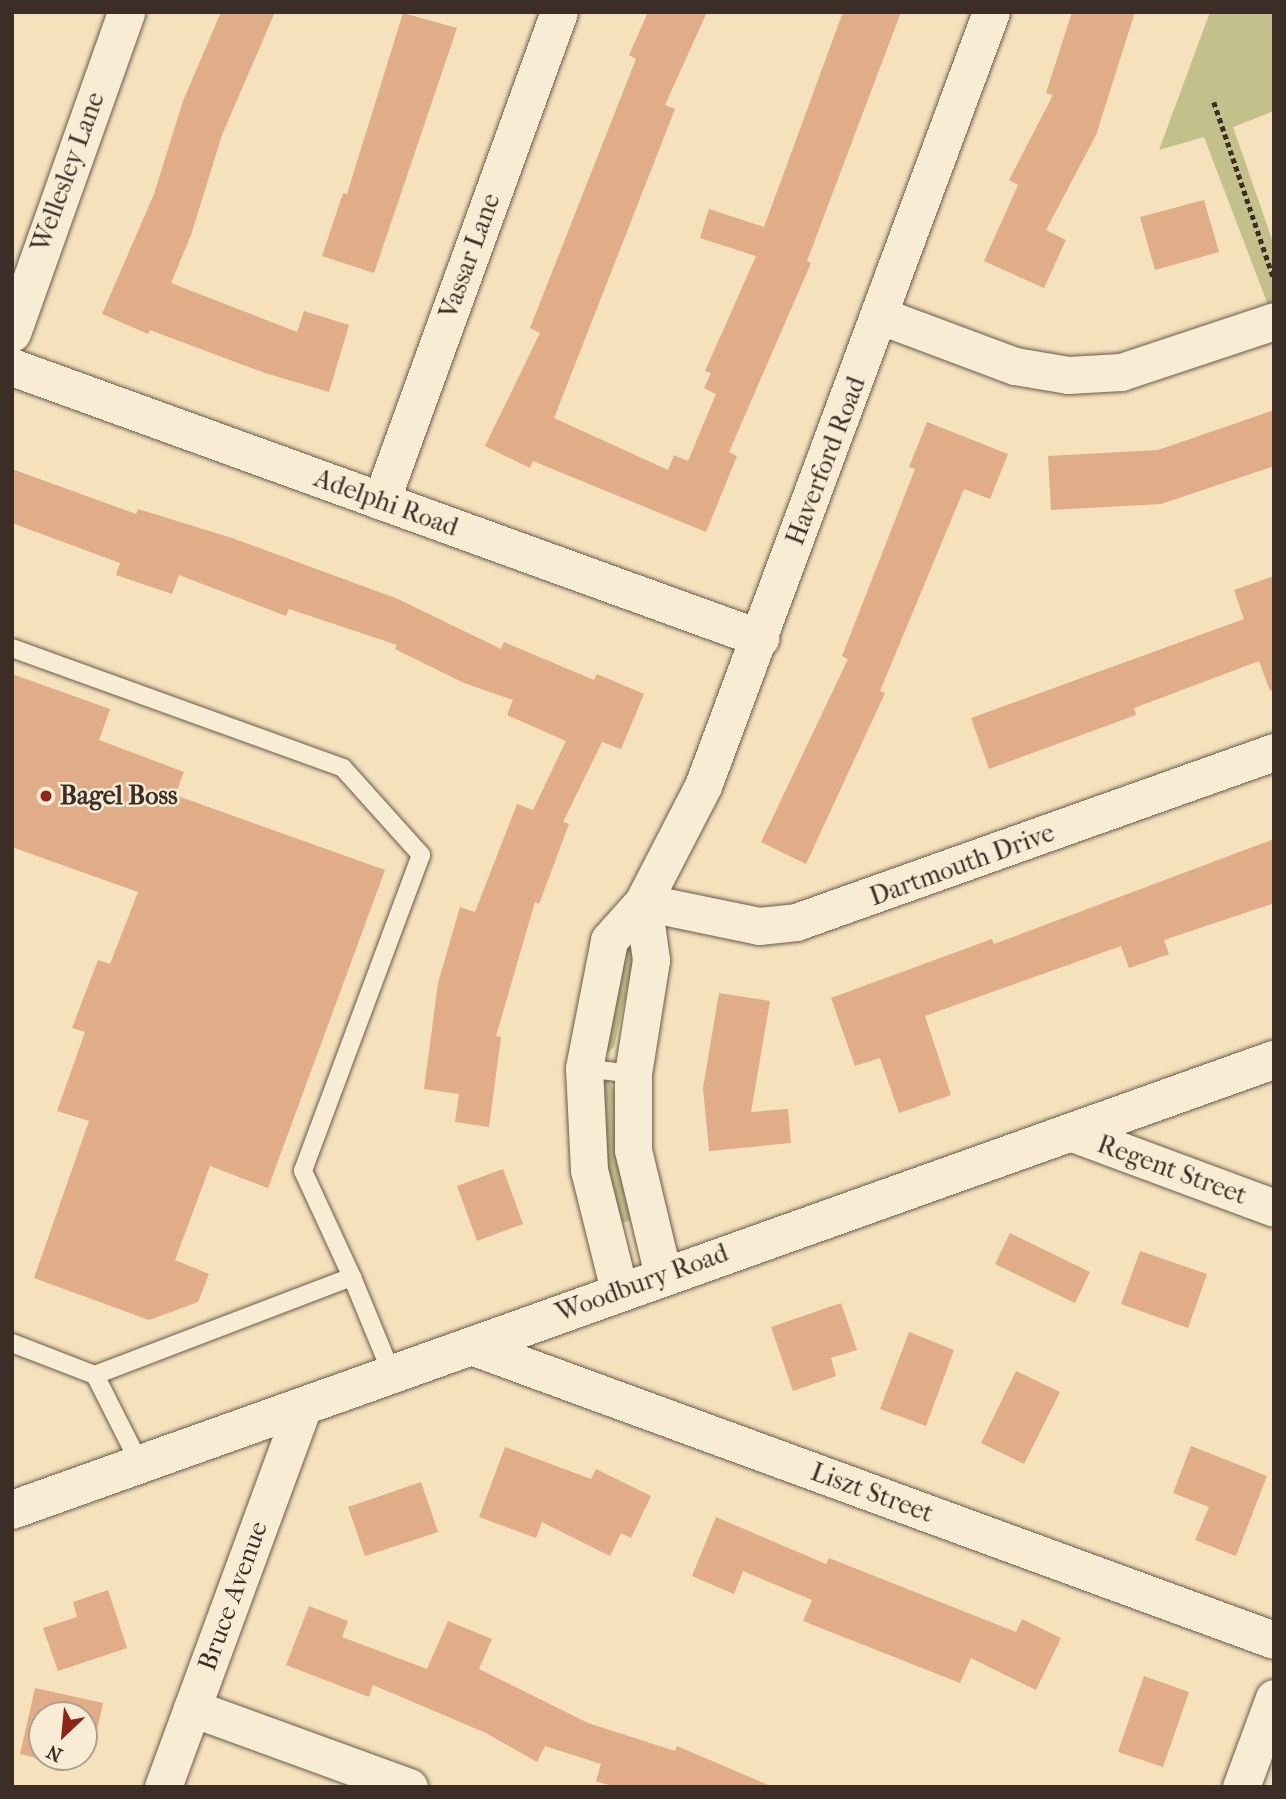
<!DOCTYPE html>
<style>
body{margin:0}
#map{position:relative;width:1286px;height:1799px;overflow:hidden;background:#f5e2bd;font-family:"IM FELL French Canon",serif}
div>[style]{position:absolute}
.green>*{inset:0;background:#c4c08c}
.building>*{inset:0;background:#e1ac88}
.path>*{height:4.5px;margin-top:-2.25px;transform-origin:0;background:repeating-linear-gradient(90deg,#3c2e27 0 5px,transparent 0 8.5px)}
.roads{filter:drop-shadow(0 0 2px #6a5b4c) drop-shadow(0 0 2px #6a5b4c)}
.service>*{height:18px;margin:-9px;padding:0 9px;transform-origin:9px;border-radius:9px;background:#f8ecd4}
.minor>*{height:37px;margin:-18.5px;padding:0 18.5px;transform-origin:18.5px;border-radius:18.5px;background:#f8ecd4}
.secondary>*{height:38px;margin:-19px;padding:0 19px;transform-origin:19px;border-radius:19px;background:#f8ecd4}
.dots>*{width:19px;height:19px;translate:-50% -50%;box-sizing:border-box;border:4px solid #f8ecd4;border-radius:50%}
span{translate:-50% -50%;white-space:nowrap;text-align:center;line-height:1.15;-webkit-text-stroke:5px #f8ecd4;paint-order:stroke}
.street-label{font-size:26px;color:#3c2e27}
.poi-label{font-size:26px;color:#3c2e27;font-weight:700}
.left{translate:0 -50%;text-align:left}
.frame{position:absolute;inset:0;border:14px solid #3c2e27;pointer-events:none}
.north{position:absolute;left:28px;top:1701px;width:70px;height:70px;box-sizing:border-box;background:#f8ecd4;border:2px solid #ada08f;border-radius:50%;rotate:206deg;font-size:19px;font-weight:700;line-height:28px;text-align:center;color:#3c2e27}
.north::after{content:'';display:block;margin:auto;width:24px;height:32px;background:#8f2418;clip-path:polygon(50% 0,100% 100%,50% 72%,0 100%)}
</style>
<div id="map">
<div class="green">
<div style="clip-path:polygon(1210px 12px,1274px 12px,1274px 111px,1233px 127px,1274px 245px,1274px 303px,1268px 305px,1204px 137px,1159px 150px)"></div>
<div style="clip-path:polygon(630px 940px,635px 954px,614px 1047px,604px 1055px,620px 947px)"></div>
<div style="clip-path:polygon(607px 1079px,614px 1090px,621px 1168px,636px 1218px,622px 1223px,604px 1167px,600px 1085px)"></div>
</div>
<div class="building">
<div style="clip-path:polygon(221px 12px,275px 12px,222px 135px,191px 235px,171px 283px,297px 332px,304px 311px,349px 325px,329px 392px,265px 373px,150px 330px,148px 334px,102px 314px,154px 194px,183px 101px)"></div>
<div style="clip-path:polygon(648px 12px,707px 12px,665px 105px,675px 109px,554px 418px,668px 470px,674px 455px,688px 461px,716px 394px,704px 388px,711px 373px,705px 371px,756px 256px,700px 238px,709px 209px,764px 227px,843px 12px,901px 12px,807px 261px,811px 263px,729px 452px,737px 456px,706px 532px,533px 461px,530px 468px,485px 446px,540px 333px,530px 328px,636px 59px,629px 55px)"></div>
<div style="clip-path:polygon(1072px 12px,1135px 12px,1096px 135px,1046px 230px,1066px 240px,1044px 288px,984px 261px,1018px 185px,1009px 180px,1053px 95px,1046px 93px)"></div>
<div style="clip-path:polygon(403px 13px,457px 28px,374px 273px,322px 256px,343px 193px,347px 194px)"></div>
<div style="clip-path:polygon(1204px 200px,1219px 252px,1155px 270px,1140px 217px)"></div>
<div style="clip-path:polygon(1274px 410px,1274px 466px,1161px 504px,1051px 510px,1048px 456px,1158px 450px)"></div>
<div style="clip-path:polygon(927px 422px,1008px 454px,990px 499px,964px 489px,880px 691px,885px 693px,806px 864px,761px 842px,848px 659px,842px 656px,915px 469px,909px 467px)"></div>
<div style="clip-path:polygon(12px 469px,136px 514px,138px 509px,232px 538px,398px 599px,501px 649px,504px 642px,594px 680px,597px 674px,644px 694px,621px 749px,602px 742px,563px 822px,569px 824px,539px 904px,535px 902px,496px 1036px,501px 1037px,489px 1127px,455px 1122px,459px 1094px,424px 1089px,438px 983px,460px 907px,475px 912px,517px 804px,533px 810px,566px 741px,507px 715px,513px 700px,464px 683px,395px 649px,397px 645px,289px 609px,286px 616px,179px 575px,172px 594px,116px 575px,120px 563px,12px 523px)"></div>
<div style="clip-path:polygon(1274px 576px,1274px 690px,1270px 691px,1259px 661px,1134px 708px,1136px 715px,989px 769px,971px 718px,1244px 619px,1234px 590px)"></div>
<div style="clip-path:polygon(12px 674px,110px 709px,99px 740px,184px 772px,175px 795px,385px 870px,268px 1188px,210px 1166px,175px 1260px,209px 1274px,198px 1302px,149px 1320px,34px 1278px,89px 1121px,57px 1111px,85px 1032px,72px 1028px,98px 960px,110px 964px,138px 892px,12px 847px)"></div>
<div style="clip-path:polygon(1274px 839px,1274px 903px,1164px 940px,1169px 954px,1129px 968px,1121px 946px,925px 1016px,951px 1095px,899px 1113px,880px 1058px,855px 1066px,831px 998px,992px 939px,994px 944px)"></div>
<div style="clip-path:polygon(719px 993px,770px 1001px,751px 1112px,788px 1109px,791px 1143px,709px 1151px,703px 1088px)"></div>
<div style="clip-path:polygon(503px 1169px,523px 1224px,477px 1241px,457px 1186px)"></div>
<div style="clip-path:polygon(1010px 1233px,1090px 1272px,1075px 1303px,995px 1264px)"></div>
<div style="clip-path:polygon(1140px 1251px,1207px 1274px,1188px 1328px,1121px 1304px)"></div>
<div style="clip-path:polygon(841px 1303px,857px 1350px,831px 1358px,836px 1376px,793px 1391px,771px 1327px)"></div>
<div style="clip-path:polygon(909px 1332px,954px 1350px,926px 1426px,880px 1409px)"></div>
<div style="clip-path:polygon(1016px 1371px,1060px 1392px,1024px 1464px,981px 1443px)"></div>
<div style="clip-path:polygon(1191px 1446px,1267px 1476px,1236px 1556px,1195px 1540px,1209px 1507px,1173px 1493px)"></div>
<div style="clip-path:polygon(505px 1447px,591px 1479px,596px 1469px,651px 1496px,631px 1538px,621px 1533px,610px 1556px,542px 1522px,536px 1538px,479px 1517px)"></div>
<div style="clip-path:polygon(421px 1482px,438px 1532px,365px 1556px,348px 1507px)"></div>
<div style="clip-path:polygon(716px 1517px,826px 1564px,829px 1558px,1016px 1632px,1022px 1619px,1061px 1638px,1036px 1690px,971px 1658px,960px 1683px,803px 1621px,812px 1600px,743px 1571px,734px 1594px,692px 1576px)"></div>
<div style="clip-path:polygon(108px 1590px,127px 1648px,58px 1671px,43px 1628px,77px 1617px,73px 1602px)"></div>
<div style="clip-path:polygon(309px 1606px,348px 1621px,342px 1637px,427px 1669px,448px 1621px,492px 1639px,479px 1669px,588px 1723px,675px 1751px,677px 1746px,773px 1787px,614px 1787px,596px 1781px,601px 1764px,545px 1746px,537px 1762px,486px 1733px,373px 1685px,369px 1697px,286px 1665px)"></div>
<div style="clip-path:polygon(1144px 1676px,1189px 1692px,1163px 1767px,1118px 1752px)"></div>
<div style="clip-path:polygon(35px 1688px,103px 1703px,93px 1748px,84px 1746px,84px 1715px,42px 1715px,42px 1757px,67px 1757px,65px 1765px,20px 1754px)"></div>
</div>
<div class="path">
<div style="left:1214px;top:102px;width:187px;rotate:71.3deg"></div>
</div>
<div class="roads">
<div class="service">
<div style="left:12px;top:648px;width:352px;rotate:19.9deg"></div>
<div style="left:343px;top:768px;width:117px;rotate:48.1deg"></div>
<div style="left:421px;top:855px;width:337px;rotate:110.5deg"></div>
<div style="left:303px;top:1171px;width:117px;rotate:65.2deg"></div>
<div style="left:584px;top:1068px;width:49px;rotate:7deg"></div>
<div style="left:12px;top:1343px;width:89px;rotate:21.1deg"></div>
<div style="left:95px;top:1375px;width:100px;rotate:63.2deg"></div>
<div style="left:95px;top:1375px;width:275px;rotate:-20.9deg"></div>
<div style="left:352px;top:1277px;width:105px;rotate:67.6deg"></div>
</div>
<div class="minor">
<div style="left:881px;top:316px;width:143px;rotate:20.5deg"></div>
<div style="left:1015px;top:366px;width:54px;rotate:9.6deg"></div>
<div style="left:1068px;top:375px;width:53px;rotate:-3.2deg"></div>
<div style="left:1121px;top:372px;width:161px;rotate:-18.4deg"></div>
<div style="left:12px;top:333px;width:341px;rotate:-70.4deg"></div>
<div style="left:12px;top:367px;width:796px;rotate:19.92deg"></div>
<div style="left:381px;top:501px;width:520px;rotate:-70deg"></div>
<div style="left:643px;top:902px;width:118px;rotate:11.7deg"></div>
<div style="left:759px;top:926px;width:37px;rotate:-6deg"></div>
<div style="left:796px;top:922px;width:507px;rotate:-19.58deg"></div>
<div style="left:643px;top:902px;width:59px;rotate:82.1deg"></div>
<div style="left:651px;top:960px;width:115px;rotate:99deg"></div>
<div style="left:633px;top:1074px;width:76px;rotate:90deg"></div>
<div style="left:633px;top:1150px;width:129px;rotate:76.5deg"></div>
<div style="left:1070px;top:1132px;width:218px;rotate:20.4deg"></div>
<div style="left:619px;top:1290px;width:124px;rotate:-104deg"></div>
<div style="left:589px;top:1170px;width:102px;rotate:-92.8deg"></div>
<div style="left:584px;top:1068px;width:130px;rotate:-78.9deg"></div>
<div style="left:609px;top:940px;width:51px;rotate:-48.2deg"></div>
<div style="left:643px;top:902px;width:131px;rotate:-62.7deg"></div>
<div style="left:703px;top:786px;width:826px;rotate:-69.59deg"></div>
<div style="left:471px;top:1346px;width:855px;rotate:20.11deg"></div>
<div style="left:192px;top:1708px;width:231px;rotate:20deg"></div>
<div style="left:163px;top:1787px;width:406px;rotate:-69.8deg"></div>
<div style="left:1241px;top:1787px;width:95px;rotate:-69.7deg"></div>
</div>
<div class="secondary">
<div style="left:12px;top:1510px;width:1340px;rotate:-19.63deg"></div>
</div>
</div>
<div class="dots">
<div style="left:46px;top:796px;background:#8f2418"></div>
</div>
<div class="street-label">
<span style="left:68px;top:172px;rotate:-70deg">Wellesley Lane</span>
<span style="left:470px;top:256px;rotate:-70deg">Vassar Lane</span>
<span style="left:826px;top:461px;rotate:-69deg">Haverford Road</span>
<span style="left:386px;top:503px;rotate:20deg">Adelphi Road</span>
<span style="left:962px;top:865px;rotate:-20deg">Dartmouth Drive</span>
<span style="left:1172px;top:1170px;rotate:20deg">Regent Street</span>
<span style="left:642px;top:1283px;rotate:-20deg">Woodbury Road</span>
<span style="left:872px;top:1493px;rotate:20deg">Liszt Street</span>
<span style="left:233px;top:1596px;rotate:-70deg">Bruce Avenue</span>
</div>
<div class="poi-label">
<span class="left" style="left:60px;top:796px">Bagel Boss</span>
</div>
<div class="frame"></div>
<div class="north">N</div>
</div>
